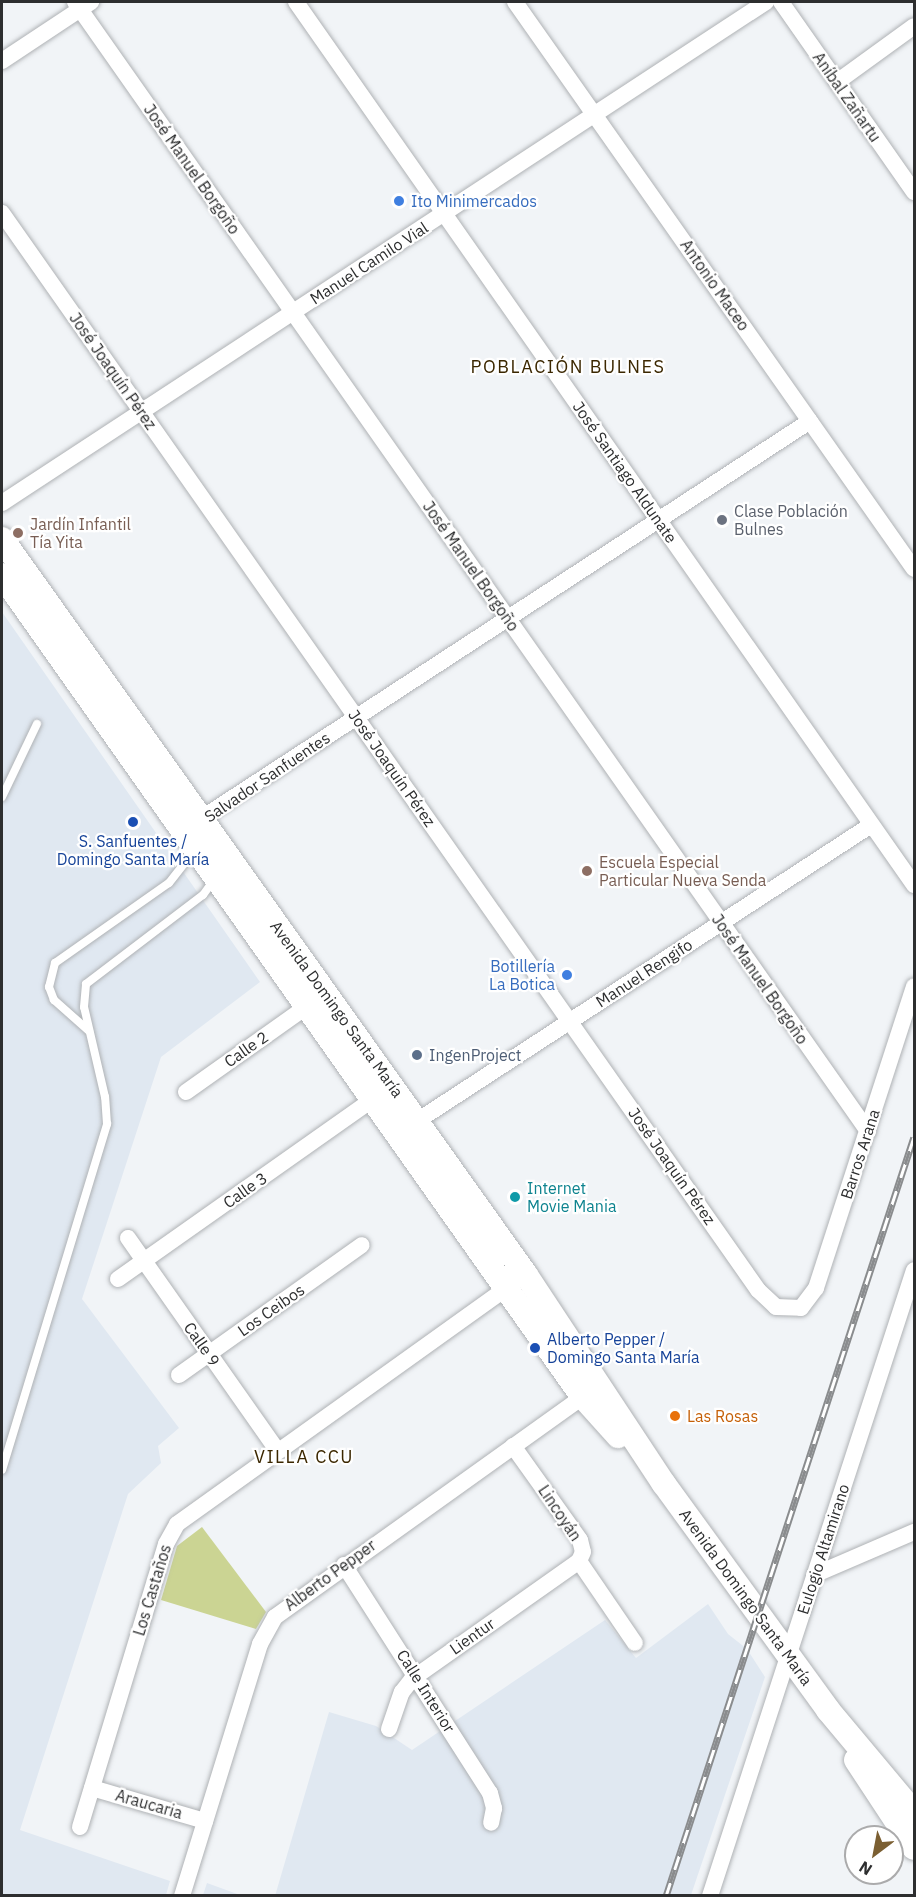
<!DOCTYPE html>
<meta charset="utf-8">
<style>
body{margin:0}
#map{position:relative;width:916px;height:1897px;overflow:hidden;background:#f1f4f7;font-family:"IBM Plex Sans",sans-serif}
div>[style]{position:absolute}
.built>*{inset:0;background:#e0e8f1}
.green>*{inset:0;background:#cbd493}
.roads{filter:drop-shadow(0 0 2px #afb2b5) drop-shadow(0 0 2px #afb2b5)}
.lane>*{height:8px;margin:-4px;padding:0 4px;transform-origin:4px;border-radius:4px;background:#fff}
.street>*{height:16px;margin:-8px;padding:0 8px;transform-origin:8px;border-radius:8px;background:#fff}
.secondary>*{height:24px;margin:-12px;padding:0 12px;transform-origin:12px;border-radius:12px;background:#fff}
.rail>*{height:7px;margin-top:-3.5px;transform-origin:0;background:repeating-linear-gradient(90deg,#fff 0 14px,#8a8c8e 0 28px);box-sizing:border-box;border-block:2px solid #8a8c8e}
.dots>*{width:16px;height:16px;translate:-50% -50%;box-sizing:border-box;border:3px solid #fff;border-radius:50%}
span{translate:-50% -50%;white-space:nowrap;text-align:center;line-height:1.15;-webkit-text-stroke:4.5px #fff;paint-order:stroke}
.street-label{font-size:16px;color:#2d2e2f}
.shop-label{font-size:16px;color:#366cbe}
.left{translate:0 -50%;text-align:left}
.right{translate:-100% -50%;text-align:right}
.worship-label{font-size:16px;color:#5b616d}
.education-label{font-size:16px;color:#785e54}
.transit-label{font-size:16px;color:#164399}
.service-label{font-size:16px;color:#4e5e75}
.culture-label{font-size:16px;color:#0d838f}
.food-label{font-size:16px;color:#c56008}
.neighbourhood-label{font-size:18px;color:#3b2700;letter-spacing:1.5px}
.frame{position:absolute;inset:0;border:3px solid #2d2e2f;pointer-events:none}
.north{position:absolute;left:844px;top:1825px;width:60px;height:60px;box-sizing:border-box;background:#fff;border:2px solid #ababac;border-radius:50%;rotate:212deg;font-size:16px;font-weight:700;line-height:24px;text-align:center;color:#2d2e2f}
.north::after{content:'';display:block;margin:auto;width:21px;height:27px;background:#7b5f32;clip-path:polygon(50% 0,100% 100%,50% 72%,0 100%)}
</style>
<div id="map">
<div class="built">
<div style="clip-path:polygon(2px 612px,260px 982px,161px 1057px,82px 1299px,179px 1428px,158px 1446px,161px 1463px,128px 1494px,20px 1830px,170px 1881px,166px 1895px,2px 1895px)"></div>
<div style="clip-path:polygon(708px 1604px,728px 1634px,747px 1649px,765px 1677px,691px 1895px,275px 1896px,329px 1712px,376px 1726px,412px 1750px,605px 1620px,636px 1658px)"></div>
<div style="clip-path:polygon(207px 1883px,240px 1895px,203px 1895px)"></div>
</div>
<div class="green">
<div style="clip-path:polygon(202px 1527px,266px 1612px,256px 1629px,161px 1600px,177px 1546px)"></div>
</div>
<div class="roads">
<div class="lane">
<div style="left:2px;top:797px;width:81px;rotate:-64.4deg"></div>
<div style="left:89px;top:1031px;width:47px;rotate:-138.5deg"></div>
<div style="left:54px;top:1000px;width:14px;rotate:-111deg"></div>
<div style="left:49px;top:987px;width:25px;rotate:-76deg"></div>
<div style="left:55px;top:963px;width:139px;rotate:-35.1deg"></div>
<div style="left:169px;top:883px;width:39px;rotate:-52deg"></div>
<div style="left:2px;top:1470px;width:362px;rotate:-73.1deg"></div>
<div style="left:107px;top:1124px;width:27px;rotate:-94deg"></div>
<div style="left:105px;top:1097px;width:92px;rotate:-103.1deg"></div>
<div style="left:84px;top:1007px;width:23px;rotate:-85deg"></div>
<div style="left:86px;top:984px;width:147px;rotate:-37.3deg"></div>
<div style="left:203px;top:895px;width:19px;rotate:-54deg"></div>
</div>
<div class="street">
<div style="left:75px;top:2px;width:1380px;rotate:54.92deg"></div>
<div style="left:296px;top:2px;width:1078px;rotate:55.01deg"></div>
<div style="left:515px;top:2px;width:693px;rotate:54.87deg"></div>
<div style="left:781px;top:2px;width:232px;rotate:55deg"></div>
<div style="left:2px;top:61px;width:107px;rotate:-33.5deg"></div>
<div style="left:837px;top:82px;width:95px;rotate:-36deg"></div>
<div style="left:2px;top:213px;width:1316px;rotate:54.93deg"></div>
<div style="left:758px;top:1290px;width:25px;rotate:43deg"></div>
<div style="left:776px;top:1307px;width:25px;rotate:2deg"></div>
<div style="left:801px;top:1308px;width:25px;rotate:-53deg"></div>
<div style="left:816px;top:1288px;width:317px;rotate:-72deg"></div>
<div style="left:2px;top:503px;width:914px;rotate:-33.26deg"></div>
<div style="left:199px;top:828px;width:10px;rotate:-73deg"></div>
<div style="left:202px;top:818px;width:726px;rotate:-33.14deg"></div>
<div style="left:186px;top:1092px;width:147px;rotate:-35.3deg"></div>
<div style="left:417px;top:1121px;width:542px;rotate:-33.1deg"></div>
<div style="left:128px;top:1238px;width:259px;rotate:54.9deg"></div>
<div style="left:118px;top:1279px;width:311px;rotate:-35.2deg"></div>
<div style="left:179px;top:1375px;width:224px;rotate:-35.4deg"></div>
<div style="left:513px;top:1446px;width:115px;rotate:54.5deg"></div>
<div style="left:580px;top:1540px;width:12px;rotate:76deg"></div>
<div style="left:583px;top:1552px;width:10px;rotate:114deg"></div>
<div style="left:579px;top:1561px;width:99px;rotate:55.7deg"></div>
<div style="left:344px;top:1565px;width:271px;rotate:57.4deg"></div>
<div style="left:490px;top:1793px;width:16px;rotate:75deg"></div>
<div style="left:494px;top:1808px;width:15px;rotate:101deg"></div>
<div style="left:814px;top:1575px;width:109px;rotate:-23.3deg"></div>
<div style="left:389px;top:1729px;width:39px;rotate:-71deg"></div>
<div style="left:402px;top:1692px;width:16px;rotate:-52deg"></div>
<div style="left:412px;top:1679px;width:204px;rotate:-35.2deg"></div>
<div style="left:92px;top:1788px;width:118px;rotate:16.3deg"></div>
<div style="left:80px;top:1827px;width:296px;rotate:-73.1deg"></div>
<div style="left:166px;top:1544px;width:23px;rotate:-61deg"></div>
<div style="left:177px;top:1524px;width:414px;rotate:-35.6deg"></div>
<div style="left:182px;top:1896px;width:264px;rotate:-72.8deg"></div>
<div style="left:260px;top:1644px;width:31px;rotate:-61deg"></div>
<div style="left:275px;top:1617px;width:388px;rotate:-35.6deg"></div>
<div style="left:710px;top:1896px;width:658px;rotate:-71.95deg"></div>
</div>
<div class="secondary">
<div style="left:2px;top:539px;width:903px;rotate:54.55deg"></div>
<div style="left:526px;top:1275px;width:250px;rotate:56.6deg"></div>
<div style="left:664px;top:1484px;width:279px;rotate:54deg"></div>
<div style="left:828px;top:1710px;width:134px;rotate:50.1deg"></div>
<div style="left:2px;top:575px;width:1005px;rotate:54.76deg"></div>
<div style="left:582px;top:1396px;width:54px;rotate:48deg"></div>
<div style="left:856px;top:1760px;width:105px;rotate:56.6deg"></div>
</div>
</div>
<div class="rail">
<div style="left:666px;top:1896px;width:798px;rotate:-71.91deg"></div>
</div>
<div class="dots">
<div style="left:399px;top:201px;background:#3f7fe0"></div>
<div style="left:722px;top:520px;background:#6b7280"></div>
<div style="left:18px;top:533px;background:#8d6e63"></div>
<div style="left:133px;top:822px;background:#1a4fb4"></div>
<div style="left:587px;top:871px;background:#8d6e63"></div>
<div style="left:567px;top:975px;background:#3f7fe0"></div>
<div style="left:417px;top:1055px;background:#5c6f8a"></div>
<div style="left:515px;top:1197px;background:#0f9aa8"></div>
<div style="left:535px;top:1348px;background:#1a4fb4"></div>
<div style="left:675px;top:1416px;background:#e8710a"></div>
</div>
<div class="street-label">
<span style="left:847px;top:97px;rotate:55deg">Aníbal Zañartu</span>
<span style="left:192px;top:169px;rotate:55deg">José Manuel Borgoño</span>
<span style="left:369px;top:263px;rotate:-33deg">Manuel Camilo Vial</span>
<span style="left:715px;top:285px;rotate:55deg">Antonio Maceo</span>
<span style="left:113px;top:371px;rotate:55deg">José Joaquín Pérez</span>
<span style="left:625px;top:472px;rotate:55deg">José Santiago Aldunate</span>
<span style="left:471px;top:566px;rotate:55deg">José Manuel Borgoño</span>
<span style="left:392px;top:768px;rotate:55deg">José Joaquín Pérez</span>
<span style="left:267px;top:777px;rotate:-34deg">Salvador Sanfuentes</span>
<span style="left:644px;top:973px;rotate:-33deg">Manuel Rengifo</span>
<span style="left:760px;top:979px;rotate:55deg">José Manuel Borgoño</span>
<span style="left:337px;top:1009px;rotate:54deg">Avenida Domingo Santa María</span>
<span style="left:246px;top:1049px;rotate:-35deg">Calle 2</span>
<span style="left:860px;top:1154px;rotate:-72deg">Barros Arana</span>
<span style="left:672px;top:1166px;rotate:55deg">José Joaquín Pérez</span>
<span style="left:245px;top:1190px;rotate:-35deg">Calle 3</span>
<span style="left:271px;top:1310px;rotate:-35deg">Los Ceibos</span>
<span style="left:202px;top:1344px;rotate:55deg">Calle 9</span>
<span style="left:560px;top:1513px;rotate:56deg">Lincoyán</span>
<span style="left:823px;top:1549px;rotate:-72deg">Eulogio Altamirano</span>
<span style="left:330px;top:1575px;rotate:-36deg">Alberto Pepper</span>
<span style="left:152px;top:1590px;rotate:-73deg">Los Castaños</span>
<span style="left:746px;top:1597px;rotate:54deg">Avenida Domingo Santa María</span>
<span style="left:472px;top:1636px;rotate:-35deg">Lientur</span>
<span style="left:426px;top:1691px;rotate:58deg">Calle Interior</span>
<span style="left:149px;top:1804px;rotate:16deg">Araucaria</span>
</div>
<div class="shop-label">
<span class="left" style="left:411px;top:201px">Ito Minimercados</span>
<span class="right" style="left:555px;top:975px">Botillería<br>La Botica</span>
</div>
<div class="worship-label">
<span class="left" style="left:734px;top:520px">Clase Población<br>Bulnes</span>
</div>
<div class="education-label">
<span class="left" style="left:30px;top:533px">Jardín Infantil<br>Tía Yita</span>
<span class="left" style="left:599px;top:871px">Escuela Especial<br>Particular Nueva Senda</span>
</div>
<div class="transit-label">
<span style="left:133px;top:850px">S. Sanfuentes /<br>Domingo Santa María</span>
<span class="left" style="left:547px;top:1348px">Alberto Pepper /<br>Domingo Santa María</span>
</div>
<div class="service-label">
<span class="left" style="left:429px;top:1055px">IngenProject</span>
</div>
<div class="culture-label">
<span class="left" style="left:527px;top:1197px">Internet<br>Movie Mania</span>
</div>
<div class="food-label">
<span class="left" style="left:687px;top:1416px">Las Rosas</span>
</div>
<div class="neighbourhood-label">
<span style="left:568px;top:367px">POBLACIÓN BULNES</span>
<span style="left:304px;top:1457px">VILLA CCU</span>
</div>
<div class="frame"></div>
<div class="north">N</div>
</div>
